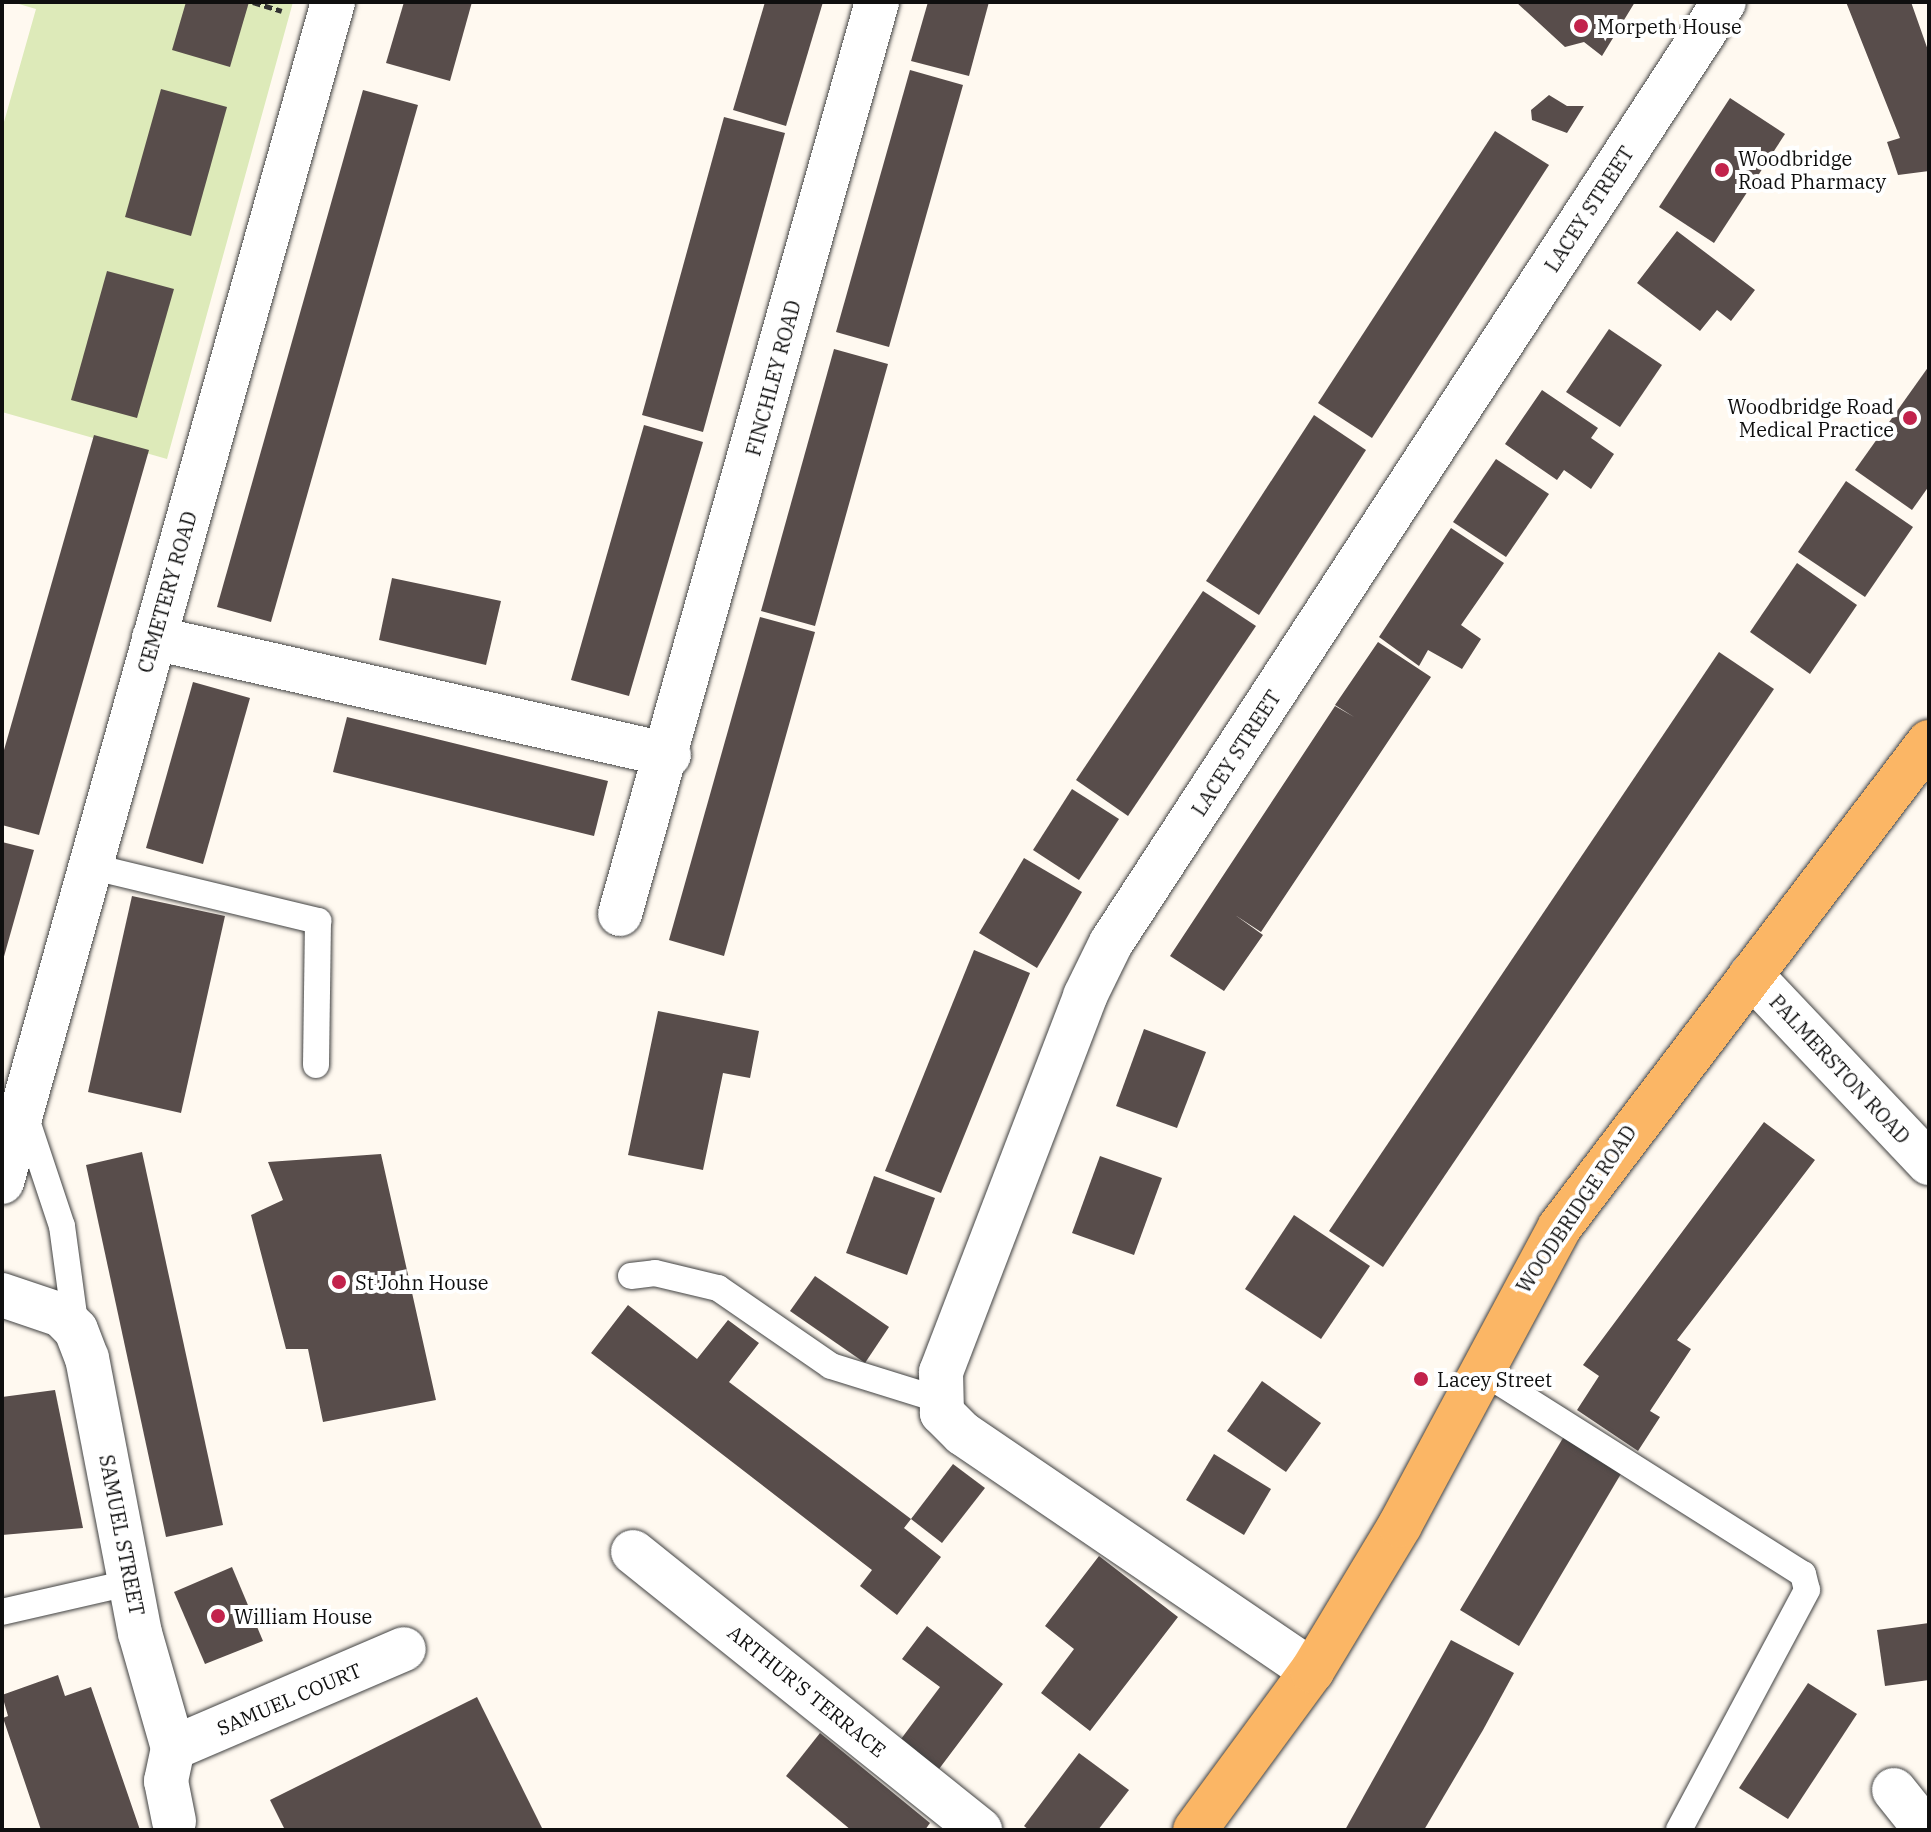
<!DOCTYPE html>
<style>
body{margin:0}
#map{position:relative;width:1931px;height:1832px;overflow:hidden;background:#fff9f0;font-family:"IBM Plex Serif",serif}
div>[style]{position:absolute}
.green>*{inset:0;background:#ddeab9}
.building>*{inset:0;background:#584d4b}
.path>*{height:5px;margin-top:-2.5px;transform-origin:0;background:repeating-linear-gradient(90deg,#313131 0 8px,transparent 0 12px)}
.roads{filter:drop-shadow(0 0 2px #424242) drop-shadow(0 0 2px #424242)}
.service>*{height:26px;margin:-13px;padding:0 13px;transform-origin:13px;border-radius:13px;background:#fff}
.minor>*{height:44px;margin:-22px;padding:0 22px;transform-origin:22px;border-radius:22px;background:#fff}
.primary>*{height:44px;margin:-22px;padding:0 22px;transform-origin:22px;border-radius:22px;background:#fbb665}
.dots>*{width:22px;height:22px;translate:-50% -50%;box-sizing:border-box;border:4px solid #fff;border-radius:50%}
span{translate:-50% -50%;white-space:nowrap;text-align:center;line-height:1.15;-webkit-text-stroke:8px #fff;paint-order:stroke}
.poi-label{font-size:20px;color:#0f0f0f}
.left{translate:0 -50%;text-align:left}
.right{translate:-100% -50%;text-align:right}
.street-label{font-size:20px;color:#0f0f0f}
.frame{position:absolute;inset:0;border:4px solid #0f0f0f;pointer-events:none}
</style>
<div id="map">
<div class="green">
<div style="clip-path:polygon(12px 2px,293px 2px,167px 459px,2px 412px,2px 129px,36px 9px)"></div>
</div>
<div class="building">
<div style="clip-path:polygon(186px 2px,249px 2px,230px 67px,172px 50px)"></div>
<div style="clip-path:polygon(404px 2px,472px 2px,450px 81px,386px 63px)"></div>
<div style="clip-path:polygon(765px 2px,823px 2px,786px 126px,733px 110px)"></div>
<div style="clip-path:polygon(928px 2px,989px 2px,969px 76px,911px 61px)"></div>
<div style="clip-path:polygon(1516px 2px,1635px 2px,1602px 56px,1584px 42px,1565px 47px)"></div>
<div style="clip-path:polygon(1846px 2px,1911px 2px,1929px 53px,1929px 171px,1898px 175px,1887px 142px,1900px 138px)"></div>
<div style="clip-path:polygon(910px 70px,963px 85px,889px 347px,836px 332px)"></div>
<div style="clip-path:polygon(161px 89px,227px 107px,191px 236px,125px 217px)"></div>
<div style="clip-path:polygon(363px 90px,418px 105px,271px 622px,217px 607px)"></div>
<div style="clip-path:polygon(1549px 95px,1567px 106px,1584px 106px,1567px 133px,1532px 120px,1531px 110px)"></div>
<div style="clip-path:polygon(1730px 98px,1785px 134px,1714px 243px,1659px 207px)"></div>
<div style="clip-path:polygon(724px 117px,785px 133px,703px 432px,642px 415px)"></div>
<div style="clip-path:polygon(1495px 131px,1549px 165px,1372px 438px,1318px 403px)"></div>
<div style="clip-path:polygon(1677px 231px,1755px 290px,1731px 321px,1717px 310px,1700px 331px,1637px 283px)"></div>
<div style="clip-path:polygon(107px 271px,174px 289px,137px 418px,71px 400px)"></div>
<div style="clip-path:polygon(1609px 329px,1662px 365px,1620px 427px,1566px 392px)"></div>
<div style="clip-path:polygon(834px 349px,888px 364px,815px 626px,761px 611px)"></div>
<div style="clip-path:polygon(1929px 366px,1929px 486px,1912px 510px,1855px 470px)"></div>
<div style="clip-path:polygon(1542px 390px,1598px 428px,1591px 438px,1614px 454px,1591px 489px,1564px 470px,1557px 480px,1505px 444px)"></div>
<div style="clip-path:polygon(1314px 415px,1366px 450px,1259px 615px,1206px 581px)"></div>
<div style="clip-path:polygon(644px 425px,703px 442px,629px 696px,571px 680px)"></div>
<div style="clip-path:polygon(94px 435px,149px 450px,39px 835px,2px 825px,2px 757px)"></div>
<div style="clip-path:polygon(1496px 459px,1549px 494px,1506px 557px,1453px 522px)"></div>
<div style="clip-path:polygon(1846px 481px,1913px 527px,1865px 597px,1798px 552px)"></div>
<div style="clip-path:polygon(1451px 528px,1504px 563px,1461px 625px,1481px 639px,1462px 669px,1428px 650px,1419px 666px,1379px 637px)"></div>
<div style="clip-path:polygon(1797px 563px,1857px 605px,1810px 674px,1750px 632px)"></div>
<div style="clip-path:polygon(392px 578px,501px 601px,486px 665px,379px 640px)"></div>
<div style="clip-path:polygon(1203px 591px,1256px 626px,1128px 816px,1076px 780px)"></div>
<div style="clip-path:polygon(760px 617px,815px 632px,724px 956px,669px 940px)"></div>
<div style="clip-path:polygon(1378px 642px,1431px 677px,1261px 932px,1235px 915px,1263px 935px,1224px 991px,1170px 956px,1335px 706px,1354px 717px,1335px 705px)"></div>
<div style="clip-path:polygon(1719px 652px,1774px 689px,1383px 1267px,1329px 1231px)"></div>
<div style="clip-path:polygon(193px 682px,250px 698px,203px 864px,146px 848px)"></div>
<div style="clip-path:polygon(347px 717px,608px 781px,594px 836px,333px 772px)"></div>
<div style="clip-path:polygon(1072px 789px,1119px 819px,1079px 880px,1033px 850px)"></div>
<div style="clip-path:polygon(2px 842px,34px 850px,3px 960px,2px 960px)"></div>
<div style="clip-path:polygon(1024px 858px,1082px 892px,1037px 968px,979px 933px)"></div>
<div style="clip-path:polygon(132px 896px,225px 916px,181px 1113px,88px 1092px)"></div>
<div style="clip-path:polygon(974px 950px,1030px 973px,941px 1193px,885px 1171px)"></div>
<div style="clip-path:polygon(658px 1011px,759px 1031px,750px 1078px,723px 1073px,703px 1170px,628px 1155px)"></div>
<div style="clip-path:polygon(1144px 1029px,1206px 1052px,1177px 1128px,1116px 1106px)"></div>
<div style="clip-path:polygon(1764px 1122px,1815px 1160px,1677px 1340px,1691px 1349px,1650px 1411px,1660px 1417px,1638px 1451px,1577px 1410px,1599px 1376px,1583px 1365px)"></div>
<div style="clip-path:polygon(142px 1152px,223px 1525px,166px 1537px,86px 1165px)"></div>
<div style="clip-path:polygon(381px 1154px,436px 1400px,323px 1422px,308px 1349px,286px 1349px,251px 1215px,283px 1200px,268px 1162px)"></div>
<div style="clip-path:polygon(1100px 1156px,1162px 1178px,1134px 1255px,1072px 1233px)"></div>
<div style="clip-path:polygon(874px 1176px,935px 1198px,907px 1275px,846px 1253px)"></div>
<div style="clip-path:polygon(1294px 1215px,1370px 1266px,1321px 1339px,1245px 1289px)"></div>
<div style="clip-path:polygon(815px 1276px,889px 1327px,865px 1363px,790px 1311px)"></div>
<div style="clip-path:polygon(628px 1305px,697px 1359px,728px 1320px,759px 1343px,729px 1382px,911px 1519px,904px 1528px,941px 1557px,897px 1615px,860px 1586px,872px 1570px,591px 1353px)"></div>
<div style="clip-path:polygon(1262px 1381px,1321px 1423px,1286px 1472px,1227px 1431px)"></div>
<div style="clip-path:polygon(55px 1390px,83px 1528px,2px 1535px,2px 1397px)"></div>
<div style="clip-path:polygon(1566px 1433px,1625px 1467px,1519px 1646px,1460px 1610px)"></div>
<div style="clip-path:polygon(1214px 1454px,1271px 1489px,1244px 1535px,1186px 1500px)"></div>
<div style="clip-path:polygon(953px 1464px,985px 1488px,942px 1543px,911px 1519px)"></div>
<div style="clip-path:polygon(1099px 1556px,1178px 1617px,1090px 1731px,1041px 1693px,1074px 1649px,1045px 1626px)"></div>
<div style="clip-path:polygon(232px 1567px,263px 1641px,205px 1664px,174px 1592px)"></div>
<div style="clip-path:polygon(1929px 1623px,1929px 1680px,1885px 1686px,1877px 1630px)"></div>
<div style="clip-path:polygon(927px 1626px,1003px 1684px,939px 1769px,901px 1739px,940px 1687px,902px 1659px)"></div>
<div style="clip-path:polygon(1451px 1640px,1514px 1673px,1483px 1730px,1424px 1830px,1345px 1830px)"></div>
<div style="clip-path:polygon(58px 1675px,65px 1696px,91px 1687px,140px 1830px,41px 1830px,3px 1718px,8px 1716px,2px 1695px)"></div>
<div style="clip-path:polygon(1808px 1683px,1857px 1714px,1788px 1819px,1739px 1788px)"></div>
<div style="clip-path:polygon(477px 1697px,543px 1830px,285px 1830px,270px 1800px)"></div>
<div style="clip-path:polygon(820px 1733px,930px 1823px,925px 1830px,851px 1830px,786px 1776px)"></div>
<div style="clip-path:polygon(1079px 1753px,1129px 1790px,1098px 1830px,1029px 1830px,1024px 1826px)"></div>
</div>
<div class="path">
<div style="left:253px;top:2px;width:30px;rotate:17deg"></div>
</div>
<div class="roads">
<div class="service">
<div style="left:89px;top:866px;width:236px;rotate:13.5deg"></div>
<div style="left:318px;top:921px;width:144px;rotate:90.8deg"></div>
<div style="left:24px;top:1112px;width:120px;rotate:71.6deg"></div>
<div style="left:62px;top:1226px;width:104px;rotate:82.3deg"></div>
<div style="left:631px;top:1276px;width:24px;rotate:-7deg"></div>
<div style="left:655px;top:1273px;width:65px;rotate:13.4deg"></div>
<div style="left:718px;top:1288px;width:137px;rotate:34.6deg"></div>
<div style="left:831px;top:1366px;width:111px;rotate:17.3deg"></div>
<div style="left:1480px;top:1370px;width:382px;rotate:32.3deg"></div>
<div style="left:1803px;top:1574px;width:16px;rotate:76deg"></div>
<div style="left:1807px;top:1590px;width:272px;rotate:118.1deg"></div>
<div style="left:2px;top:1612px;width:134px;rotate:-12.9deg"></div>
</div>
<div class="minor">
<div style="left:154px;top:638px;width:528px;rotate:12.8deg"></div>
<div style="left:620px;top:914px;width:948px;rotate:-74.26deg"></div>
<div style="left:1751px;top:975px;width:259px;rotate:46.6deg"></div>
<div style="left:2px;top:1182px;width:1226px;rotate:-74.33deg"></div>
<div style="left:2px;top:1295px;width:62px;rotate:18.7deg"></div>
<div style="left:61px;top:1315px;width:21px;rotate:45deg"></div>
<div style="left:76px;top:1330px;width:30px;rotate:69deg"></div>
<div style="left:87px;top:1358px;width:280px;rotate:79.1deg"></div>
<div style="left:140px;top:1633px;width:120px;rotate:74deg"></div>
<div style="left:173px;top:1748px;width:34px;rotate:102deg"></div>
<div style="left:166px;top:1781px;width:41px;rotate:78.7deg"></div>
<div style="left:633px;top:1552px;width:445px;rotate:38.7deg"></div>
<div style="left:1312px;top:1671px;width:422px;rotate:-145.8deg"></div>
<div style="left:963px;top:1434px;width:30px;rotate:-135deg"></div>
<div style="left:942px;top:1413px;width:41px;rotate:-91.4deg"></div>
<div style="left:941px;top:1372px;width:403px;rotate:-69deg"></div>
<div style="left:1085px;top:996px;width:59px;rotate:-63.9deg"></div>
<div style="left:1111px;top:943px;width:1123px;rotate:-56.92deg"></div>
<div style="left:173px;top:1748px;width:251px;rotate:-23.2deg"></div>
<div style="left:1894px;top:1790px;width:51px;rotate:51.3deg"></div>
</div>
<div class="primary">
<div style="left:1195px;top:1830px;width:197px;rotate:-53.7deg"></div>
<div style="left:1312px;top:1671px;width:170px;rotate:-58.9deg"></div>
<div style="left:1400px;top:1525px;width:337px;rotate:-61.8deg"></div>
<div style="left:1559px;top:1228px;width:611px;rotate:-52.72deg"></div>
</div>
</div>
<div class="dots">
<div style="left:1581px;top:26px;background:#c2234c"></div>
<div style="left:1722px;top:170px;background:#c2234c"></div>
<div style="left:1910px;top:418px;background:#c2234c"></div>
<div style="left:339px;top:1282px;background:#c2234c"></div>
<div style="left:1421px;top:1379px;background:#c2234c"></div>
<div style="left:218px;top:1616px;background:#c2234c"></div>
</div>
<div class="poi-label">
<span class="left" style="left:1597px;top:26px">Morpeth House</span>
<span class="left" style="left:1738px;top:170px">Woodbridge<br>Road Pharmacy</span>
<span class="right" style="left:1894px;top:418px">Woodbridge Road<br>Medical Practice</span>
<span class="left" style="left:355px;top:1282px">St John House</span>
<span class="left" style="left:1437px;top:1379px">Lacey Street</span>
<span class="left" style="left:234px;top:1616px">William House</span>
</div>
<div class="street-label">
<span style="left:1589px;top:209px;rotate:-57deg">LACEY STREET</span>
<span style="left:773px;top:378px;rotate:-75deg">FINCHLEY ROAD</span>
<span style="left:167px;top:592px;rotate:-74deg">CEMETERY ROAD</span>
<span style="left:1236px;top:753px;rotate:-57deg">LACEY STREET</span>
<span style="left:1840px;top:1069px;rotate:47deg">PALMERSTON ROAD</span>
<span style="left:1576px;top:1209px;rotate:-56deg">WOODBRIDGE ROAD</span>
<span style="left:122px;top:1535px;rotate:79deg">SAMUEL STREET</span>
<span style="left:807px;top:1691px;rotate:39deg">ARTHUR'S TERRACE</span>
<span style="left:289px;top:1699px;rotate:-23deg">SAMUEL COURT</span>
</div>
<div class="frame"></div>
</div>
